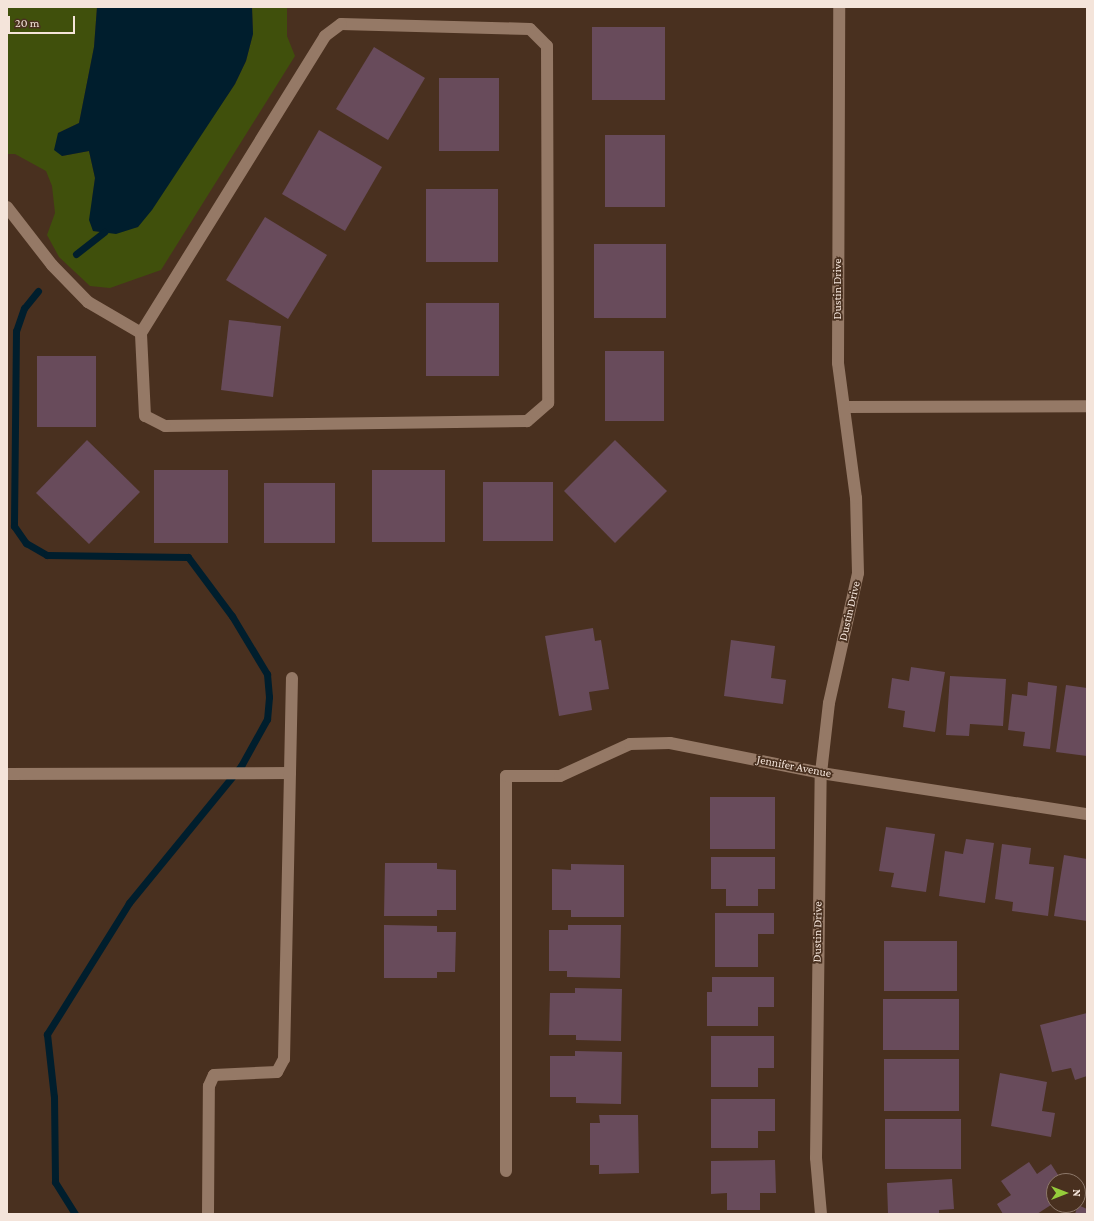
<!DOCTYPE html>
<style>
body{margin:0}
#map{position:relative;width:1094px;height:1221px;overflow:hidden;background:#49301f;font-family:"Crimson Pro",serif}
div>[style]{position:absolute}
.green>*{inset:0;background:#40500c}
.water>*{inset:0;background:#001e2d}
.stream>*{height:7px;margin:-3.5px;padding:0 3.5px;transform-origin:3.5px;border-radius:3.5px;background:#001e2d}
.building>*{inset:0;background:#684b5b}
.minor>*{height:12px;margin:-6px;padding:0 6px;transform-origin:6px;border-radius:6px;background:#957966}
span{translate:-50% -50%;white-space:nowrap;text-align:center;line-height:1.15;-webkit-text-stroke:3.5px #49301f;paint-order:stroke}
.street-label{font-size:12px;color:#f4e4da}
.frame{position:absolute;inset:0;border:8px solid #f4e4da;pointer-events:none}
.north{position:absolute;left:1046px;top:1173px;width:40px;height:40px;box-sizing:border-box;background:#49301f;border:1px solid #8d786a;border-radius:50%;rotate:90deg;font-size:11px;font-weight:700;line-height:16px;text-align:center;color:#f4e4da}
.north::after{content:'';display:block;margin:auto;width:14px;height:18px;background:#95cc3b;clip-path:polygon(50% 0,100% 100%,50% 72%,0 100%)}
.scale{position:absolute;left:8px;top:16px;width:67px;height:18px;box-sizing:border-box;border:2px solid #f4e4da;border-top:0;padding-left:5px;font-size:12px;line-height:14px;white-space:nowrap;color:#f4e4da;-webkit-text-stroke:3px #49301f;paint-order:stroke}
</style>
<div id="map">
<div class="green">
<div style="clip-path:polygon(7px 7px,97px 7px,94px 47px,79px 123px,58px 133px,62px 156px,89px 151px,95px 178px,92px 199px,93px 231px,104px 232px,138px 227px,235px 84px,246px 61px,253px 34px,252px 7px,287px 7px,287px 36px,295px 56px,161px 270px,110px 288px,90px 286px,59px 257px,47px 235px,55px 213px,52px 186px,46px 171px,15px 154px,7px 154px)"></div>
</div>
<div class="water">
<div style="clip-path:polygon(97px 7px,252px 7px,253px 34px,246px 61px,235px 84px,152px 210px,138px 227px,116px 234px,93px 231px,89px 220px,95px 178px,89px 151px,62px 156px,54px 150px,58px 133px,79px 123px,94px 47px)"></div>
</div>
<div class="stream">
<div style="left:76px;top:254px;width:36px;rotate:-38deg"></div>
<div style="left:38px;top:291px;width:22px;rotate:129deg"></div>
<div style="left:24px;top:308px;width:24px;rotate:109deg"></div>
<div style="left:16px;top:331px;width:195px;rotate:90.6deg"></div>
<div style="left:14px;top:526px;width:21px;rotate:55deg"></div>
<div style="left:26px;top:543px;width:24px;rotate:30deg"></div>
<div style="left:47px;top:555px;width:141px;rotate:0.8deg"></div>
<div style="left:188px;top:557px;width:74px;rotate:53.3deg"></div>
<div style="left:232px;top:616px;width:68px;rotate:58.9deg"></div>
<div style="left:267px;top:674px;width:23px;rotate:85deg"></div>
<div style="left:269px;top:697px;width:22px;rotate:95deg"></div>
<div style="left:267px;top:719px;width:54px;rotate:119deg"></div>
<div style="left:241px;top:766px;width:177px;rotate:129.3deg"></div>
<div style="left:129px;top:903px;width:155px;rotate:122deg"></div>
<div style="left:47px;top:1034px;width:63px;rotate:83.7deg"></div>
<div style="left:54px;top:1097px;width:85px;rotate:89.3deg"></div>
<div style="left:55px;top:1182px;width:38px;rotate:58deg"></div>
</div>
<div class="building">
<div style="clip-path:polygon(592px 27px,665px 27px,665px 100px,592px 100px)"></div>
<div style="clip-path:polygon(374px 47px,425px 78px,388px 140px,336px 109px)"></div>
<div style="clip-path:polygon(439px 78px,499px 78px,499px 151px,439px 151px)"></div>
<div style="clip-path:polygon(319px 130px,382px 167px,345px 231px,282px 194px)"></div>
<div style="clip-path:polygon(605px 135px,665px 135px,665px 207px,605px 207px)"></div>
<div style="clip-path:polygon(426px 189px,498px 189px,498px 262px,426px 262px)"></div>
<div style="clip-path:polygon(265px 217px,327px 255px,288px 319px,226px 280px)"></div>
<div style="clip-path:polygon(594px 244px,666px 244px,666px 318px,594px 318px)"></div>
<div style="clip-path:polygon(426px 303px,499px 303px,499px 376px,426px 376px)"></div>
<div style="clip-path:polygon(229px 320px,281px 326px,273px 397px,221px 390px)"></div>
<div style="clip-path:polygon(605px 351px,664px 351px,664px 421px,605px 421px)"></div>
<div style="clip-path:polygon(37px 356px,96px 356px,96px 427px,37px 427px)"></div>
<div style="clip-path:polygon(87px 440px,140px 492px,89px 544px,36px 493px)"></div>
<div style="clip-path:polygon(615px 440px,667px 491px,615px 543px,564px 491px)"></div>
<div style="clip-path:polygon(154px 470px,228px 470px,228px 543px,154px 543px)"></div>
<div style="clip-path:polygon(372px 470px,445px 470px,445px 542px,372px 542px)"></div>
<div style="clip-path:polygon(483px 482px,553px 482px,553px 541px,483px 541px)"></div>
<div style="clip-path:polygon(264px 483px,335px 483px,335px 543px,264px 543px)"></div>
<div style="clip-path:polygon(593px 628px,595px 641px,601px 640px,609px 689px,589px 692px,592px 710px,559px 716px,545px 636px)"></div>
<div style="clip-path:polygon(731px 640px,775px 646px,771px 678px,786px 680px,783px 704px,724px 696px)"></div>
<div style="clip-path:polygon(911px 667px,945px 672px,935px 732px,903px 727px,905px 711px,888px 708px,892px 678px,909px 681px)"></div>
<div style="clip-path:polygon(950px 676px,1006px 679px,1003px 726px,970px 724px,969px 736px,946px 735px)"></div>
<div style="clip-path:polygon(1028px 682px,1057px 686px,1050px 749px,1023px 746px,1025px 732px,1008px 730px,1012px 694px,1027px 696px)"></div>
<div style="clip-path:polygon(1066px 685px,1087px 688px,1087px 756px,1056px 752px)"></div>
<div style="clip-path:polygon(710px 797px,775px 797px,775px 849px,710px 849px)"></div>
<div style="clip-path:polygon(886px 827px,935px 834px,926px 892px,891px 887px,894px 873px,879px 871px)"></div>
<div style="clip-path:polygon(966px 839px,994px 843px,985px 903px,939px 896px,945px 851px,963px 854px)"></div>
<div style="clip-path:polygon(1002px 844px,1031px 848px,1029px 864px,1054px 867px,1048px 916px,1012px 911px,1013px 902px,995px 899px)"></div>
<div style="clip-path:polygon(1064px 855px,1087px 859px,1087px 921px,1054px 916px)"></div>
<div style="clip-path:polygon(711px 857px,775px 857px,775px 889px,758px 889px,758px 906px,726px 906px,726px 889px,711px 889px)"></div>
<div style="clip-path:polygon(385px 863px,437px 863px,437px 869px,456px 870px,456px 910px,437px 910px,437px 916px,384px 916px)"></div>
<div style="clip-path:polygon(571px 864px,624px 865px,624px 917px,571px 917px,571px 910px,552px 910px,552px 869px,571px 870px)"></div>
<div style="clip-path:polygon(715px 913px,774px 913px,774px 934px,758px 934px,758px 967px,715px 967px)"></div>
<div style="clip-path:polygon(384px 925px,437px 926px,437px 932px,456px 932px,455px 972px,437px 972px,437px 978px,384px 978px)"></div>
<div style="clip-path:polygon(568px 925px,621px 925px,620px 978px,567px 977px,567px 971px,549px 971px,549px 930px,568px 930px)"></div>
<div style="clip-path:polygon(884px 941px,957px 941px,957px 991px,884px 991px)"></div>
<div style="clip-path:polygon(712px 977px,774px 977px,774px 1007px,758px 1007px,758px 1026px,707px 1026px,707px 992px,712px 992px)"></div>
<div style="clip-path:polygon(575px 988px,622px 989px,621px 1041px,576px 1040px,576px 1035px,549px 1035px,550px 993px,575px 993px)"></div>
<div style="clip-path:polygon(883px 999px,959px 999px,959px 1050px,883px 1050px)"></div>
<div style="clip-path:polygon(1087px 1013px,1087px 1076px,1075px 1080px,1071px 1068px,1052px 1072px,1040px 1025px)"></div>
<div style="clip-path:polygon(711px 1036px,774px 1036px,774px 1068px,758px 1068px,758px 1087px,711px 1087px)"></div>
<div style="clip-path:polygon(575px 1051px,622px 1052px,621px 1104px,576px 1103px,576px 1097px,550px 1097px,550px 1056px,575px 1056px)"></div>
<div style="clip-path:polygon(884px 1059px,959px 1059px,959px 1111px,884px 1111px)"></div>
<div style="clip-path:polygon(1000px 1073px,1047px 1082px,1042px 1111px,1055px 1113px,1051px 1137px,991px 1126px)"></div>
<div style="clip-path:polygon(711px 1099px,775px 1099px,775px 1131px,758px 1131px,758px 1148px,711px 1148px)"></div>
<div style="clip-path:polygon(599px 1115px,638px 1115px,639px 1173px,599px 1174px,599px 1165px,590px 1165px,590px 1123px,600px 1123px)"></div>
<div style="clip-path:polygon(885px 1119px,961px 1119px,961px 1169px,885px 1169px)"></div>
<div style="clip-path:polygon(775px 1160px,776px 1193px,760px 1193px,760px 1210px,727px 1210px,727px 1193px,711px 1194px,711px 1161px)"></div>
<div style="clip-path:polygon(1029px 1162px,1037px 1174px,1051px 1164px,1062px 1181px,1054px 1181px,1054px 1203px,1037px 1214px,1003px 1214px,997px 1204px,1011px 1195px,1001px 1181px)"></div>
<div style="clip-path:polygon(952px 1179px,954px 1209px,939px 1210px,939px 1214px,888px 1214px,887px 1183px)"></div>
<div style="clip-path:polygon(1078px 1205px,1087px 1209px,1087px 1214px,1075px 1214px)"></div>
</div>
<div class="minor">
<div style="left:341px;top:24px;width:189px;rotate:1.5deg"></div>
<div style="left:530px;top:29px;width:24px;rotate:45deg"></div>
<div style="left:547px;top:46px;width:357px;rotate:89.8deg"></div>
<div style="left:548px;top:403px;width:28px;rotate:139deg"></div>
<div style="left:527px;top:421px;width:362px;rotate:179.2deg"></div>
<div style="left:165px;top:426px;width:22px;rotate:-153deg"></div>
<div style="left:145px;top:416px;width:83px;rotate:-92.8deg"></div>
<div style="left:141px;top:333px;width:349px;rotate:-58.2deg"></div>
<div style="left:325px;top:36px;width:20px;rotate:-37deg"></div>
<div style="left:7px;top:207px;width:73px;rotate:52.2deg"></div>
<div style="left:52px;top:265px;width:52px;rotate:45.8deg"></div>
<div style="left:88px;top:302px;width:61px;rotate:30.3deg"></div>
<div style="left:844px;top:407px;width:243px;rotate:-0.2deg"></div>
<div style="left:7px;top:774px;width:283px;rotate:-0.2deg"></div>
<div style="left:506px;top:1171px;width:395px;rotate:-90deg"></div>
<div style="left:506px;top:776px;width:54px"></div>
<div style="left:560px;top:776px;width:77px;rotate:-24.6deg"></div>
<div style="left:630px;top:744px;width:40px;rotate:-1.4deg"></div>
<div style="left:670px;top:743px;width:154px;rotate:11.2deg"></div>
<div style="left:821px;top:773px;width:269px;rotate:8.8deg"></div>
<div style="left:208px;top:1214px;width:128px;rotate:-89.6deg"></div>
<div style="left:209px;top:1086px;width:12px;rotate:-66deg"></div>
<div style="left:214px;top:1075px;width:63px;rotate:-2.7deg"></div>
<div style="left:277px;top:1072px;width:15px;rotate:-62deg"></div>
<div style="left:284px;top:1059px;width:381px;rotate:-88.8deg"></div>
<div style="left:821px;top:1214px;width:56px;rotate:-95.1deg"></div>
<div style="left:816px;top:1158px;width:385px;rotate:-89.3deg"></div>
<div style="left:821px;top:773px;width:70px;rotate:-83.5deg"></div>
<div style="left:829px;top:703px;width:133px;rotate:-77.4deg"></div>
<div style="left:858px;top:573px;width:75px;rotate:-91.5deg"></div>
<div style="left:856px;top:498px;width:136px;rotate:-97.6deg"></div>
<div style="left:838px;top:363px;width:356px;rotate:-89.8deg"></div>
</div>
<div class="street-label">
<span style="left:838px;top:289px;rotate:-90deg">Dustin Drive</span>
<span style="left:850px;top:611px;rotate:-77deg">Dustin Drive</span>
<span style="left:794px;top:767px;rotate:11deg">Jennifer Avenue</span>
<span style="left:818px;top:932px;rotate:-89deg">Dustin Drive</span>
</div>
<div class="frame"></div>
<div class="north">N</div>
<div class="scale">20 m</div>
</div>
